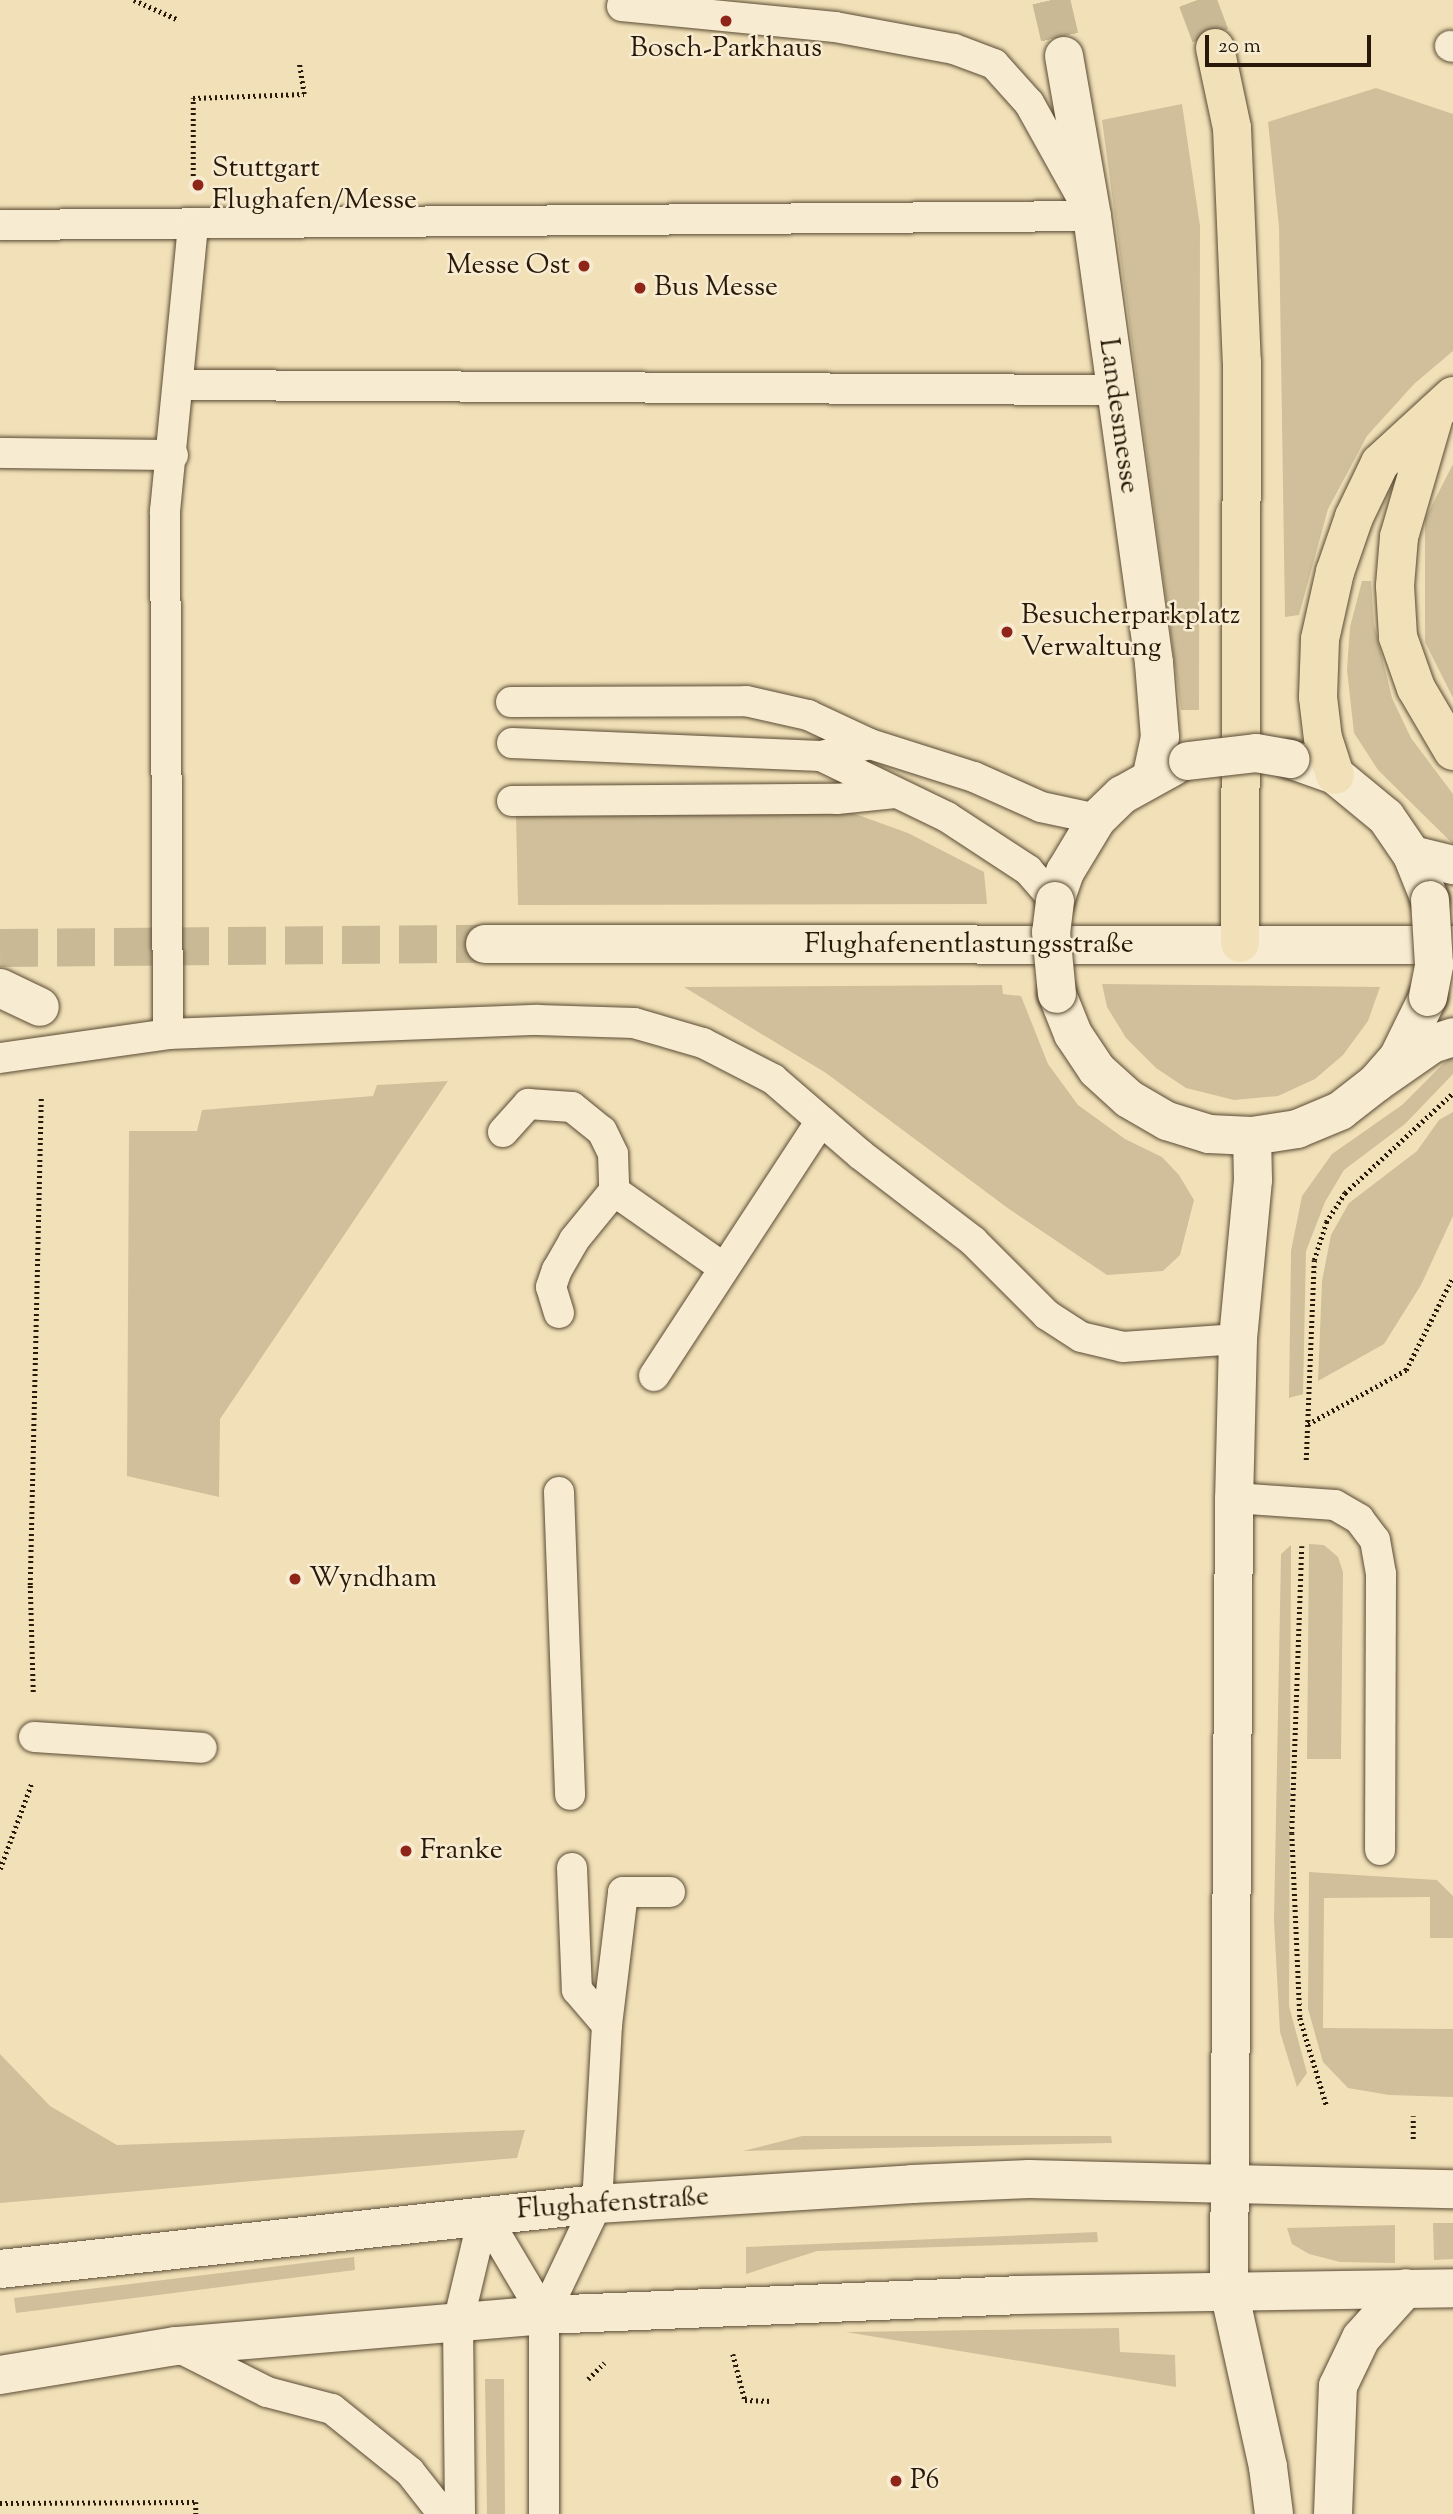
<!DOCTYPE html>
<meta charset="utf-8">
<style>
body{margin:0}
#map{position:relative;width:1453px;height:2514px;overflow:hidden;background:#f2e1b8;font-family:"Sorts Mill Goudy",serif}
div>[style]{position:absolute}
.green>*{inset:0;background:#d0bf9a}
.minor-tunnel>*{height:38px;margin-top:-19px;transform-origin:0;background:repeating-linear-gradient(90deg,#cab995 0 38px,transparent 0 57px)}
.secondary-tunnel>*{height:38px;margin-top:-19px;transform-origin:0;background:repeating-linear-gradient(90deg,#cab995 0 38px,transparent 0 57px)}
.motorway-tunnel>*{height:38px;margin-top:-19px;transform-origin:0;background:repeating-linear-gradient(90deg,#cab995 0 38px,transparent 0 57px)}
.path>*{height:4.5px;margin-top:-2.25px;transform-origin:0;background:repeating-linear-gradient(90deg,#281908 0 2px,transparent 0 5.5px)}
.roads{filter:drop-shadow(0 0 2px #5a4b34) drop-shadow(0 0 2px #5a4b34)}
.service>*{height:30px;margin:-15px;padding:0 15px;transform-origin:15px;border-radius:15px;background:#f7ecd1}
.pedestrian>*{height:38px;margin:-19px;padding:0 19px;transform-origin:19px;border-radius:19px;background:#f7ecd1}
.minor>*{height:38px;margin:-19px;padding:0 19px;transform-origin:19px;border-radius:19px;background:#f7ecd1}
.secondary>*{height:38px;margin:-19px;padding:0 19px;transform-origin:19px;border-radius:19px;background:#f7ecd1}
.motorway>*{height:38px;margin:-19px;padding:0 19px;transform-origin:19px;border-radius:19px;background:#f2e1b8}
.bridges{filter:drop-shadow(0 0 2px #5a4b34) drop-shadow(0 0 2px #5a4b34)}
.minor-bridge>*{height:38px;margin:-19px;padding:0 19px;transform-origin:19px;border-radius:19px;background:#f7ecd1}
.dots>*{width:19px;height:19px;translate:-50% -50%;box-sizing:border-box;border:4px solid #f7ecd1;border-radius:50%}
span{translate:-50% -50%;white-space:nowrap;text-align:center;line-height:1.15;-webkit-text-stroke:5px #f7ecd1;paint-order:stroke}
.poi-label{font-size:28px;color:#281908}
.left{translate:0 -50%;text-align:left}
.right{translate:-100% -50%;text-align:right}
.street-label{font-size:28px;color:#281908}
.scale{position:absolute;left:1205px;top:35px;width:166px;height:32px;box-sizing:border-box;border:4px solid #281908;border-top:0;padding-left:9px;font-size:21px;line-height:24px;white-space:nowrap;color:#281908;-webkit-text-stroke:5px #f7ecd1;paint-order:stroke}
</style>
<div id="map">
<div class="green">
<div style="clip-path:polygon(1376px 88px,1453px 114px,1453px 351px,1414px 384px,1367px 436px,1328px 509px,1299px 615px,1285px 617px,1279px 227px,1268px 122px)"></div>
<div style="clip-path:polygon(1182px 104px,1200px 226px,1199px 710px,1181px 710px,1102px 120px)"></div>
<div style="clip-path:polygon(1453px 464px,1453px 698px,1425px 642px,1425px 519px)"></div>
<div style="clip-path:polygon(1362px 581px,1371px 581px,1374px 624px,1392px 698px,1411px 738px,1453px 794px,1453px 844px,1378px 770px,1354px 733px,1347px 670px,1350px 627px)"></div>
<div style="clip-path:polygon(847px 811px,908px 833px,984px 872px,987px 904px,518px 905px,516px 815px)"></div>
<div style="clip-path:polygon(1102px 984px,1380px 987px,1368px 1021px,1343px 1055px,1315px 1079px,1278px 1096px,1234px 1100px,1186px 1088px,1156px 1068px,1126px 1038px,1107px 1007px)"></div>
<div style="clip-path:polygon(1002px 985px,1003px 994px,1021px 996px,1048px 1064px,1078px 1105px,1125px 1139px,1162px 1157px,1179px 1175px,1194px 1200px,1180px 1255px,1163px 1271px,1107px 1275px,1009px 1209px,826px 1073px,684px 987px)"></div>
<div style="clip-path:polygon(1453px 1054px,1453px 1074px,1405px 1124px,1344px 1170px,1325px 1202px,1306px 1251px,1303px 1394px,1289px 1398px,1291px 1251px,1302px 1196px,1332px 1154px,1402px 1105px)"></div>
<div style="clip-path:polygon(448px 1081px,220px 1419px,219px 1497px,127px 1476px,129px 1131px,197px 1131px,202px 1110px,373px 1096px,377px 1085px)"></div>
<div style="clip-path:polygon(1453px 1112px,1453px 1216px,1421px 1285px,1384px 1344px,1318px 1381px,1322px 1281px,1331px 1235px,1349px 1203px,1417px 1151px,1439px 1120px)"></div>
<div style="clip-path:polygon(1309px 1544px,1324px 1545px,1338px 1557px,1343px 1572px,1341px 1759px,1307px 1759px)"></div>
<div style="clip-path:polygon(1291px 1545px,1289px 2006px,1307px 2073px,1297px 2087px,1280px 2032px,1274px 1921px,1281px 1554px)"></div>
<div style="clip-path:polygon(1309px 1872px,1437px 1880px,1453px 1896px,1453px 1938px,1430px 1938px,1430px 1897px,1324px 1898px,1323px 2028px,1453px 2029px,1453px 2097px,1389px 2095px,1348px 2088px,1323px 2062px,1308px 2009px)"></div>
<div style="clip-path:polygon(0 2054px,50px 2106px,117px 2145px,525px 2130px,517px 2158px,0 2203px)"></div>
<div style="clip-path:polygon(802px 2136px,1111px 2136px,1112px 2143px,743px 2151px)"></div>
<div style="clip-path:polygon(1433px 2223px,1453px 2223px,1453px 2259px,1434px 2260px)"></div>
<div style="clip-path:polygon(1395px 2225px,1395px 2263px,1340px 2262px,1309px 2254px,1292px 2244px,1287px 2228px)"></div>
<div style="clip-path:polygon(1097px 2232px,1098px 2242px,817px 2251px,746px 2274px,746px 2247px)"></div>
<div style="clip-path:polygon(354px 2257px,355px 2270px,16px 2313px,14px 2298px)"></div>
<div style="clip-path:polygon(1119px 2328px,1120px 2352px,1175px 2355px,1176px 2387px,846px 2332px)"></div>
<div style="clip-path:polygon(485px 2379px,504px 2379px,505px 2514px,487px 2514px)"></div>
</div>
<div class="minor-tunnel">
<div style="left:1051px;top:0;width:57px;rotate:76.9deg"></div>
</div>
<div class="secondary-tunnel">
<div style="left:0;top:948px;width:485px;rotate:-0.5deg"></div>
</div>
<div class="motorway-tunnel">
<div style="left:1197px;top:0;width:51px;rotate:69.4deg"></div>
</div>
<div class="path">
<div style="left:134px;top:0;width:49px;rotate:24deg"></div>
<div style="left:193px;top:181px;width:83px;rotate:-90deg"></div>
<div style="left:193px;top:98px;width:111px;rotate:-2.1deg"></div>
<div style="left:304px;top:94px;width:31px;rotate:-99deg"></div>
<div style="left:1308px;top:1424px;width:112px;rotate:-28.9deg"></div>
<div style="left:1406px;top:1370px;width:104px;rotate:-63.2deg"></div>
<div style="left:1306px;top:1460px;width:200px;rotate:-87.7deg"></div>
<div style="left:1314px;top:1260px;width:40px;rotate:-72deg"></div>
<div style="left:1326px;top:1222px;width:35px;rotate:-57deg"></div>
<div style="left:1345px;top:1193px;width:147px;rotate:-42.8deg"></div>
<div style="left:1302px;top:1546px;width:287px;rotate:92deg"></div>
<div style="left:1292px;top:1833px;width:185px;rotate:87.5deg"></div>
<div style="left:1300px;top:2018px;width:93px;rotate:73.1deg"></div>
<div style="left:33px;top:1692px;width:107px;rotate:-91.6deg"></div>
<div style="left:30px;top:1585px;width:489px;rotate:-88.7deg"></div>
<div style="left:0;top:1869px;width:93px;rotate:-69.8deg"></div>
<div style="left:1413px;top:2139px;width:23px;rotate:-90deg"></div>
<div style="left:733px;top:2354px;width:48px;rotate:75.4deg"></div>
<div style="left:745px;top:2400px;width:26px;rotate:2deg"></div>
<div style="left:588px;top:2379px;width:23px;rotate:-45deg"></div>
<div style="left:0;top:2503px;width:196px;rotate:-0.3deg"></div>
<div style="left:196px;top:2502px;width:12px;rotate:90deg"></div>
</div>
<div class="roads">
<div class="service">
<div style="left:1450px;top:46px;width:3px;rotate:18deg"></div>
<div style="left:0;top:225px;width:1092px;rotate:-0.47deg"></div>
<div style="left:1092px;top:216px;width:129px;rotate:-119.1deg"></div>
<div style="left:1029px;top:103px;width:52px;rotate:-131.9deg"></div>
<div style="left:994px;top:64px;width:43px;rotate:-159.4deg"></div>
<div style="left:954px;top:49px;width:121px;rotate:-169.5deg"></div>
<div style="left:835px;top:27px;width:214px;rotate:-174.4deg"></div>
<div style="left:181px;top:385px;width:933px;rotate:0.31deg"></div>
<div style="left:0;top:453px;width:173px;rotate:0.7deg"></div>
<div style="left:511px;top:702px;width:235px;rotate:-0.2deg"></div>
<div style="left:746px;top:701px;width:64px;rotate:12.7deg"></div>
<div style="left:808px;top:715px;width:68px;rotate:25.1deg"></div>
<div style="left:870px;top:744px;width:109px;rotate:17.6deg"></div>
<div style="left:974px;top:777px;width:73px;rotate:24.1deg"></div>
<div style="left:1041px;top:807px;width:57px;rotate:12.1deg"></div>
<div style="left:512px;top:743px;width:309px;rotate:2.4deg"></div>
<div style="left:821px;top:756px;width:50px;rotate:-13.8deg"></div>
<div style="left:821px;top:756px;width:140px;rotate:25.8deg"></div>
<div style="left:947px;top:817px;width:97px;rotate:33.2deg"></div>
<div style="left:1028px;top:870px;width:41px;rotate:48.9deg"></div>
<div style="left:512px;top:801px;width:325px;rotate:-0.4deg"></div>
<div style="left:837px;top:799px;width:58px;rotate:-5.9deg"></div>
<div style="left:168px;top:1034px;width:523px;rotate:-90.33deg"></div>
<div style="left:165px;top:511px;width:288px;rotate:-84.4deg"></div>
<div style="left:0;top:1058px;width:170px;rotate:-8.1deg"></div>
<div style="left:168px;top:1034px;width:370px;rotate:-2.2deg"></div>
<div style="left:538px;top:1020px;width:96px;rotate:1.8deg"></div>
<div style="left:634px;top:1023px;width:72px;rotate:16.2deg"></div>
<div style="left:703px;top:1043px;width:79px;rotate:27.2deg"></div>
<div style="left:773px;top:1079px;width:116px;rotate:40.8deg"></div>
<div style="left:861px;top:1155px;width:141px;rotate:37.5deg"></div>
<div style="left:973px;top:1241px;width:105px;rotate:45deg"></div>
<div style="left:1047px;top:1315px;width:40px;rotate:32.9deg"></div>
<div style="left:1081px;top:1337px;width:43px;rotate:13.4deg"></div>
<div style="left:1123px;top:1347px;width:115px;rotate:-4deg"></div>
<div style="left:503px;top:1132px;width:38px;rotate:-48deg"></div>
<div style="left:528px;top:1104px;width:44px;rotate:3.9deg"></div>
<div style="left:572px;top:1107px;width:38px;rotate:39deg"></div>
<div style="left:602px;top:1131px;width:25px;rotate:64deg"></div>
<div style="left:613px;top:1154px;width:37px;rotate:88deg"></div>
<div style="left:614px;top:1191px;width:134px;rotate:35deg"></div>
<div style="left:559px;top:1313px;width:27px;rotate:-107deg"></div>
<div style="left:551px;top:1287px;width:18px;rotate:-71deg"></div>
<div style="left:557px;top:1270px;width:34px;rotate:-60deg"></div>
<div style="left:574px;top:1240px;width:63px;rotate:-50.8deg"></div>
<div style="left:654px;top:1376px;width:305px;rotate:-56.8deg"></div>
<div style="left:559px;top:1492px;width:303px;rotate:87.9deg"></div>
<div style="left:1234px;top:1498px;width:101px;rotate:4deg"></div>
<div style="left:1335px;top:1505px;width:28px;rotate:30deg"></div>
<div style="left:1359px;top:1519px;width:26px;rotate:53deg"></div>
<div style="left:1375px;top:1540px;width:35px;rotate:80deg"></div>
<div style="left:1381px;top:1574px;width:276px;rotate:90.2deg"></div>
<div style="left:34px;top:1737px;width:168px;rotate:3.7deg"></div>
<div style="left:572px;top:1868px;width:122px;rotate:87.7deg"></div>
<div style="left:577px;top:1990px;width:46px;rotate:49.4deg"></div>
<div style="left:484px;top:2214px;width:117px;rotate:59.3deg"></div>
<div style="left:176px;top:2346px;width:102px;rotate:26.8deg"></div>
<div style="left:267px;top:2392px;width:67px;rotate:14.7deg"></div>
<div style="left:332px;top:2409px;width:100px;rotate:38.9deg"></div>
<div style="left:410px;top:2472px;width:53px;rotate:51.8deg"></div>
<div style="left:460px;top:2514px;width:191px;rotate:-90.6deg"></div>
<div style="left:458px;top:2323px;width:112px;rotate:-76.6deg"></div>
<div style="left:544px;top:2514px;width:199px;rotate:-90deg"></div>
<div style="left:544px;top:2315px;width:123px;rotate:-64.5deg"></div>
<div style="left:597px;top:2204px;width:179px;rotate:-86.8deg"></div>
<div style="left:607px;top:2025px;width:134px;rotate:-83.1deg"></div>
<div style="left:623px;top:1892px;width:47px"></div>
</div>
<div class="pedestrian">
<div style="left:0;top:988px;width:44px;rotate:25.4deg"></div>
</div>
<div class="minor">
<div style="left:1064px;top:56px;width:162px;rotate:80.1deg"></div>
<div style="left:1092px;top:216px;width:451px;rotate:82.1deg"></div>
<div style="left:1154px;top:663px;width:74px;rotate:85.4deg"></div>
<div style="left:1160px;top:737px;width:40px;rotate:102deg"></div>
<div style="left:1290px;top:759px;width:48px;rotate:19.6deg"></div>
<div style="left:1335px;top:775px;width:66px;rotate:39.5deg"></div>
<div style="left:1386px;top:817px;width:46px;rotate:55.6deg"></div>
<div style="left:1412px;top:855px;width:48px;rotate:68.2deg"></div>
<div style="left:1055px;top:901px;width:31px;rotate:-71deg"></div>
<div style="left:1065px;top:872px;width:62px;rotate:-58.9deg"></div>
<div style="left:1097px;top:819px;width:35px;rotate:-44deg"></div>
<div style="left:1122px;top:795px;width:60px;rotate:-29.1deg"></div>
<div style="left:1057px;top:994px;width:43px;rotate:68.2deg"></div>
<div style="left:1073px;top:1034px;width:43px;rotate:56.3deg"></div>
<div style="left:1097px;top:1070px;width:43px;rotate:42.2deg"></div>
<div style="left:1129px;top:1099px;width:44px;rotate:30.1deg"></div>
<div style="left:1167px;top:1121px;width:44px;rotate:17.2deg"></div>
<div style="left:1209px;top:1134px;width:43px;rotate:2.7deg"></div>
<div style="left:1252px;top:1136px;width:46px;rotate:-8.8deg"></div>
<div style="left:1297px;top:1129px;width:47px;rotate:-22.7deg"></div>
<div style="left:1340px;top:1111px;width:46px;rotate:-37.9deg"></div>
<div style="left:1376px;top:1083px;width:33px;rotate:-49deg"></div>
<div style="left:1398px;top:1058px;width:68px;rotate:-63.8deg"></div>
<div style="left:1252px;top:1136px;width:44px;rotate:88.7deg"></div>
<div style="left:1253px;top:1180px;width:160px;rotate:95.4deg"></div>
<div style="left:1238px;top:1339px;width:159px;rotate:91.4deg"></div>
<div style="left:1234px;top:1498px;width:793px;rotate:90.36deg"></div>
<div style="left:1229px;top:2291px;width:180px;rotate:77.5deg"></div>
<div style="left:1268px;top:2467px;width:47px;rotate:82.7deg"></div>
<div style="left:1333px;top:2514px;width:128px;rotate:-87.8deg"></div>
<div style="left:1338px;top:2386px;width:53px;rotate:-64.4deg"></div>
<div style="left:1361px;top:2338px;width:67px;rotate:-48deg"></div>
</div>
<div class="secondary">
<div style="left:1412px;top:855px;width:42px;rotate:13.7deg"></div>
<div style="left:485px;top:944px;width:968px;rotate:0.06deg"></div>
<div style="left:1376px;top:1083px;width:68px;rotate:-34.9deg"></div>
<div style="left:1432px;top:1044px;width:22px;rotate:-18deg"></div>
<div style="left:0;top:2269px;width:601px;rotate:-6.21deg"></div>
<div style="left:597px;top:2204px;width:316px;rotate:-3.6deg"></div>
<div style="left:912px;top:2184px;width:117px;rotate:-2.4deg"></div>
<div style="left:1029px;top:2179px;width:424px;rotate:1.4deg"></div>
<div style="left:0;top:2375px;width:178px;rotate:-9.4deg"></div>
<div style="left:176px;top:2346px;width:369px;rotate:-4.8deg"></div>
<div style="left:544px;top:2315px;width:475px;rotate:-2.4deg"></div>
<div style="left:1019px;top:2295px;width:434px;rotate:-0.9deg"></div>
</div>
<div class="motorway">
<div style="left:1215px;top:48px;width:82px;rotate:78deg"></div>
<div style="left:1232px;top:128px;width:234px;rotate:87.6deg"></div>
<div style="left:1242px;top:362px;width:581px;rotate:90.2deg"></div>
<div style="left:1435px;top:413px;width:129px;rotate:106.2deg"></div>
<div style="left:1399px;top:537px;width:49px;rotate:94.7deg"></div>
<div style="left:1395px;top:586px;width:51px;rotate:86.6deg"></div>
<div style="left:1398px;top:637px;width:54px;rotate:70.6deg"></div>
<div style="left:1416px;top:688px;width:73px;rotate:59.6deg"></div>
<div style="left:1335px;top:775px;width:38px;rotate:-108deg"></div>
<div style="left:1323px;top:739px;width:42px;rotate:-96.8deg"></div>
<div style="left:1318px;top:697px;width:58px;rotate:-88deg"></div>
<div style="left:1320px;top:639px;width:69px;rotate:-77.4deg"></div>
<div style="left:1335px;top:572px;width:58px;rotate:-70.9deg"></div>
<div style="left:1354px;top:517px;width:60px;rotate:-64.3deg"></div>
<div style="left:1380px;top:463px;width:99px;rotate:-42.5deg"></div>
</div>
</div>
<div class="bridges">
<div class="minor-bridge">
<div style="left:1188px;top:761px;width:68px;rotate:-6.7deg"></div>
<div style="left:1256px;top:753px;width:35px;rotate:10deg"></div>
<div style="left:1055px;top:901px;width:31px;rotate:97deg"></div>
<div style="left:1051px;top:932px;width:62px;rotate:84.5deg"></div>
<div style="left:1428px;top:997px;width:33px;rotate:-79deg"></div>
<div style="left:1434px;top:965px;width:65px;rotate:-93.5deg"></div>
</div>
</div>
<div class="dots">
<div style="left:726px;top:21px;background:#8f2418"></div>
<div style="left:198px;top:185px;background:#8f2418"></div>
<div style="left:584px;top:266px;background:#8f2418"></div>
<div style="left:640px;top:288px;background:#8f2418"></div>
<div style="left:1007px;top:632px;background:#8f2418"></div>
<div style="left:295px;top:1579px;background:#8f2418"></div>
<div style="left:406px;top:1851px;background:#8f2418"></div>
<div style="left:896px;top:2481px;background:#8f2418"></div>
</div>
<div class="poi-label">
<span style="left:726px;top:49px">Bosch-Parkhaus</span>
<span class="left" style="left:212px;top:185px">Stuttgart<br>Flughafen/Messe</span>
<span class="right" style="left:570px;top:266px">Messe Ost</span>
<span class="left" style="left:654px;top:288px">Bus Messe</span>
<span class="left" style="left:1021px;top:632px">Besucherparkplatz<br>Verwaltung</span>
<span class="left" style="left:309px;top:1579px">Wyndham</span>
<span class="left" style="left:420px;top:1851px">Franke</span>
<span class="left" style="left:910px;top:2481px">P6</span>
</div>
<div class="street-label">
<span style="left:1118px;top:416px;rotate:82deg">Landesmesse</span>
<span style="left:969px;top:945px">Flughafenentlastungsstraße</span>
<span style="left:613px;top:2204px;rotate:-4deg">Flughafenstraße</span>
</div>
<div class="scale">20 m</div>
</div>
